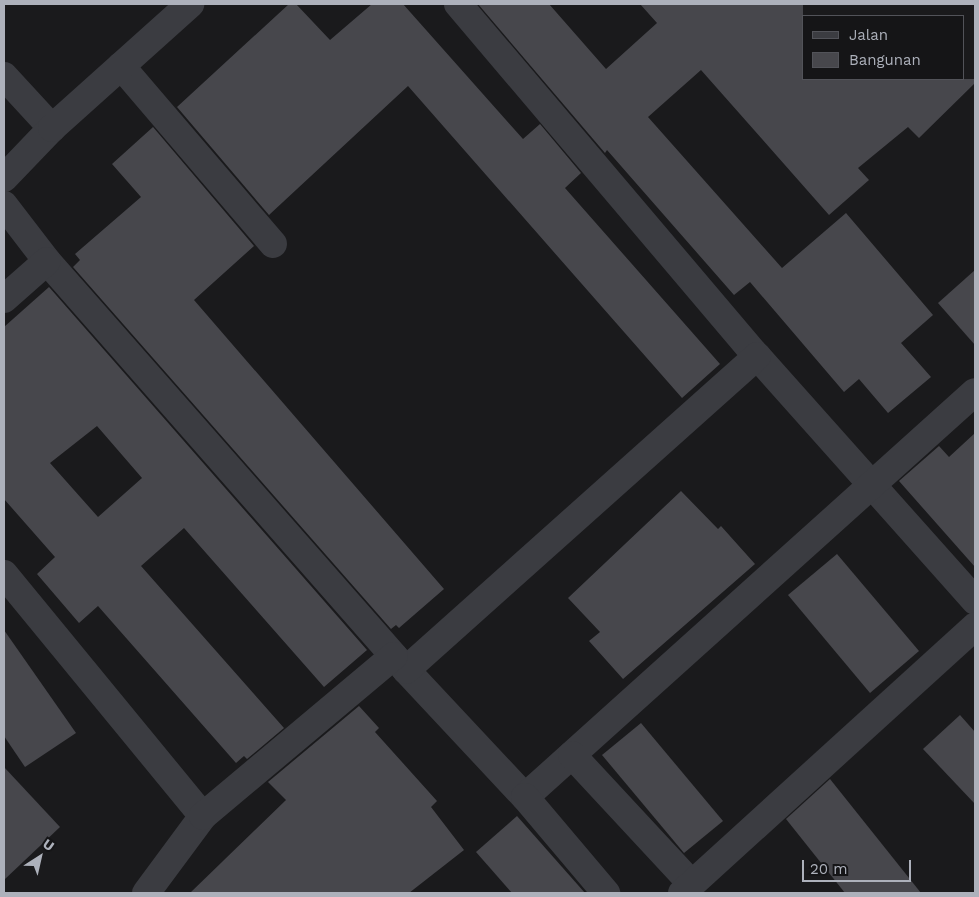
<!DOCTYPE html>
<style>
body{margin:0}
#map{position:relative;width:979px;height:897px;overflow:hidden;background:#1a1a1c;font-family:"Work Sans",sans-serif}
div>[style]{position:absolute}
.building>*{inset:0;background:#47474c}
.street>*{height:28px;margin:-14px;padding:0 14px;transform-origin:14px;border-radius:14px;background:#3b3c41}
span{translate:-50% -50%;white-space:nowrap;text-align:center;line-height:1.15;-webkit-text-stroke:5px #151517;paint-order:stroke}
.frame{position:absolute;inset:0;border:5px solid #adb1bb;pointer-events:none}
.legend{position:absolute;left:802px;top:15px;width:162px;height:65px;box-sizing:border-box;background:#151517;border:1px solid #525359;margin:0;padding:6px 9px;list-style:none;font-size:15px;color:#adb1bb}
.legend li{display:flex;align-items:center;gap:10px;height:25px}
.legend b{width:25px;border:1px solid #525359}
.north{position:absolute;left:15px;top:832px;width:50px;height:50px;-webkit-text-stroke:4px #151517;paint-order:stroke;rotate:35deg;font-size:14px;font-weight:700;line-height:20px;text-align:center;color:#adb1bb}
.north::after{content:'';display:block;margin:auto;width:18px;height:22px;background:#adb1bb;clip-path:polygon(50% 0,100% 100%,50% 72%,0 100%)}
.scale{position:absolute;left:802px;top:860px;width:109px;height:22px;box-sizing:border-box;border:2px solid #adb1bb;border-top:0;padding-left:6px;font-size:15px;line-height:18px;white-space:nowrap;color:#adb1bb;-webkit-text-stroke:4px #151517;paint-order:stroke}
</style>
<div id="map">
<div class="building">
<div style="clip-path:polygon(289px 4px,296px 4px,330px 40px,372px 4px,403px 4px,523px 139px,540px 124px,581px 173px,565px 188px,720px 364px,682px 398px,408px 86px,269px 215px,177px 107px)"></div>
<div style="clip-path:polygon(478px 4px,549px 4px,606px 69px,657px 23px,640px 4px,803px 4px,803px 79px,975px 79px,975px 83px,919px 138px,908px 127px,858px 168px,869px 180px,829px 215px,701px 70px,648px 117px,782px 268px,846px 213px,933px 315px,901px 343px,931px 377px,888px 413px,859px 379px,844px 392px,750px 282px,734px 295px,607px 150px,605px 153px)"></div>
<div style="clip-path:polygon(153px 127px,254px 246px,194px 300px,444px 589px,399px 628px,396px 625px,391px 629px,73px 267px,80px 260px,75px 254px,141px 197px,112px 164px)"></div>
<div style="clip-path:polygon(975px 270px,975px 345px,938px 303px)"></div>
<div style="clip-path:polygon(evenodd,49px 287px,367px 650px,324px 687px,184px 528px,141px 566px,284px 728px,247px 759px,244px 756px,236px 763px,98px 606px,79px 623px,37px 574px,55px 557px,4px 499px,4px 327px,49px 287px,97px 426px,142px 478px,98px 517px,50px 463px,97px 426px)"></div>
<div style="clip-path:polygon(975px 433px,975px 567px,899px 481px,939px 446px,949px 457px)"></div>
<div style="clip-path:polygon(681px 491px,718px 529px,721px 526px,755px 564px,623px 679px,589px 641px,600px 632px,568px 598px)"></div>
<div style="clip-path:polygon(837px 554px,919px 651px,870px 693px,788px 595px)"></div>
<div style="clip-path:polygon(4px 630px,76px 733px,25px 767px,4px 736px)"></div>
<div style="clip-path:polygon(359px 706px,379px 728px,375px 732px,437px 801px,431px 807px,464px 850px,409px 893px,190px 893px,286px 800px,268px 782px)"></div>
<div style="clip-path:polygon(960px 715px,975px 732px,975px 804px,923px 749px)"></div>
<div style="clip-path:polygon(641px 723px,723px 821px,684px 853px,602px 755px)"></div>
<div style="clip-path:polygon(4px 767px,60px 827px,4px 880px)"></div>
<div style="clip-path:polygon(830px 779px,921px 893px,845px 893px,786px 819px)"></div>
<div style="clip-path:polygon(517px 816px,585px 893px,512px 893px,476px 852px)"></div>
</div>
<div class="street">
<div style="left:458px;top:4px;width:462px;rotate:49.7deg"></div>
<div style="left:757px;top:356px;width:328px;rotate:48.3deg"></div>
<div style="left:121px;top:66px;width:234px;rotate:49.5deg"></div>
<div style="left:4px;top:76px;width:71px;rotate:47.3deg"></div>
<div style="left:4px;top:178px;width:69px;rotate:-46.2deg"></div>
<div style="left:52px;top:128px;width:186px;rotate:-41.9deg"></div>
<div style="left:4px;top:205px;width:71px;rotate:52.5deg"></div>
<div style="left:47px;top:261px;width:544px;rotate:48.72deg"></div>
<div style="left:406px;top:670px;width:174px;rotate:46.9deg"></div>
<div style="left:525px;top:797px;width:605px;rotate:-41.99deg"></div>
<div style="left:4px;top:299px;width:57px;rotate:-41.5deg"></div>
<div style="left:4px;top:574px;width:313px;rotate:50.6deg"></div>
<div style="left:406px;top:670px;width:471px;rotate:-41.8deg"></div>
<div style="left:572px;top:755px;width:176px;rotate:47.1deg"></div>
<div style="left:525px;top:797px;width:126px;rotate:49.8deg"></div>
<div style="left:146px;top:893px;width:96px;rotate:-53.5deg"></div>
<div style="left:203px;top:816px;width:249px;rotate:-40deg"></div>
<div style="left:682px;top:893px;width:396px;rotate:-42.3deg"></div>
</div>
<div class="frame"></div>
<ul class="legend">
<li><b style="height:6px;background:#3b3c41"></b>Jalan</li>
<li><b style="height:14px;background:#47474c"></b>Bangunan</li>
</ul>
<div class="north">U</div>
<div class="scale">20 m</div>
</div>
